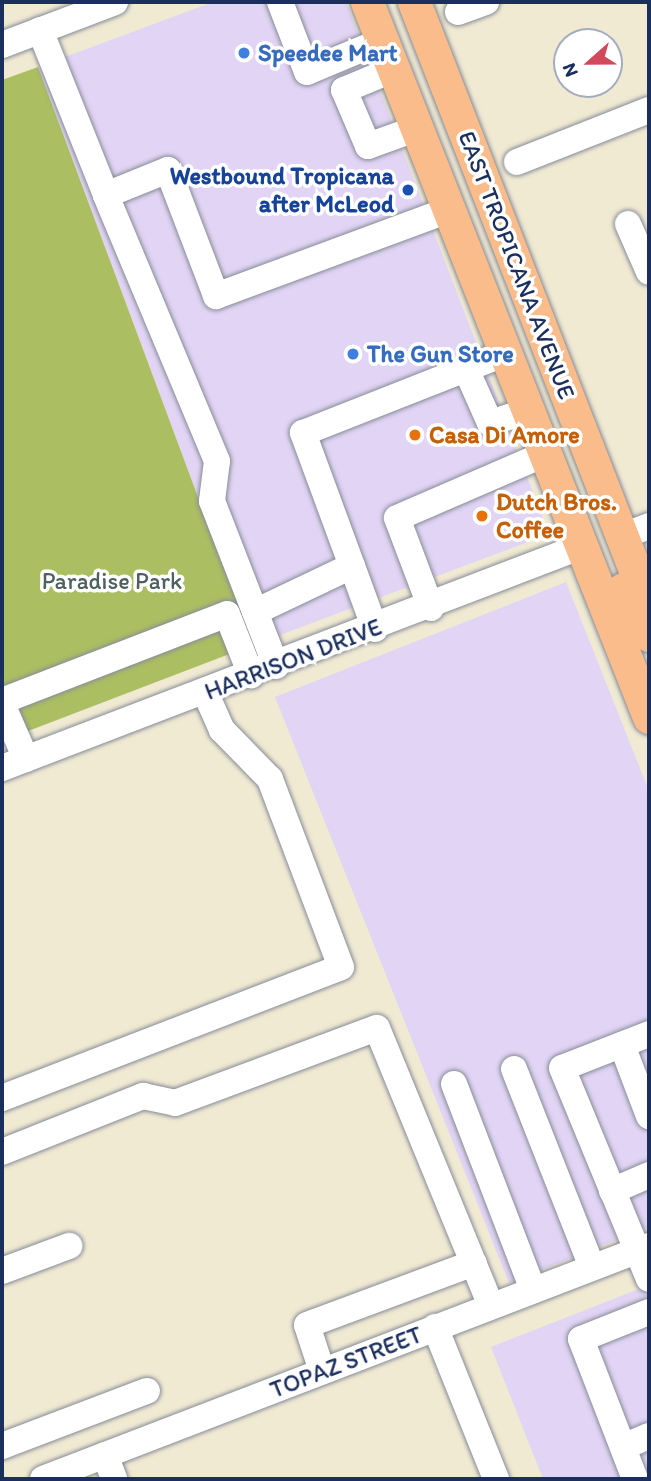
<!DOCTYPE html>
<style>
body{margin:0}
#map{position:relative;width:651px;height:1481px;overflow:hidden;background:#f1ead3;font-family:Itim,sans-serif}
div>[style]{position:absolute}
.built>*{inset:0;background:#e1d4f4}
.green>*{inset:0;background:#acbe62}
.roads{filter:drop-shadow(0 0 2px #868c98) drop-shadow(0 0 2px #868c98)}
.minor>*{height:26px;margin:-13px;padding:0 13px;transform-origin:13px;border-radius:13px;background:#fff}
.major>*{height:33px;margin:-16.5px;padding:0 16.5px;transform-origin:16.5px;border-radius:16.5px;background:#f9bc8a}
.dots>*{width:19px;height:19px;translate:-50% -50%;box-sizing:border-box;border:4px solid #fff;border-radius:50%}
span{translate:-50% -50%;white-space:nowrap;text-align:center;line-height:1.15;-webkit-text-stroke:7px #fff;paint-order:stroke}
.shop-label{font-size:24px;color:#366cbe;font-weight:700}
.left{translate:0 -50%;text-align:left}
.transit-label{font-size:24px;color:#164399;font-weight:700}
.right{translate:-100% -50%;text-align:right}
.street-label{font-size:24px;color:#1b2f5e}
.food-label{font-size:24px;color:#c56008;font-weight:700}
.park-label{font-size:24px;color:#4e615f}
.frame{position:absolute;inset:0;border:4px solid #1b2f5e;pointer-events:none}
.north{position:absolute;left:553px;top:28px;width:70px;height:70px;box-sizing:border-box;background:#fff;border:2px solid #a4acbf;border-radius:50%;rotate:249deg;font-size:19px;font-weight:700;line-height:28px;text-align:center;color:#1b2f5e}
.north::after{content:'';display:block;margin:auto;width:24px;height:32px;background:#d1495b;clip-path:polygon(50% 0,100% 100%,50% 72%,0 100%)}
</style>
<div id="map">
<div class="built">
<div style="clip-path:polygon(213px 2px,346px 2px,549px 534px,253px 645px,38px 67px)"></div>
<div style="clip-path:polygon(566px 582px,649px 791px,649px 1227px,509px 1283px,275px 697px)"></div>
<div style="clip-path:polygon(649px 1285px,649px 1479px,543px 1479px,491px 1347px)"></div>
</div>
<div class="green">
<div style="clip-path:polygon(38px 67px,253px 645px,2px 741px,2px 80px)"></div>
</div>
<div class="roads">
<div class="minor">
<div style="left:280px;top:2px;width:75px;rotate:68.9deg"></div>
<div style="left:307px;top:72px;width:80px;rotate:-22.7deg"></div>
<div style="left:458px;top:12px;width:30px;rotate:-20deg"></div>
<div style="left:40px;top:30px;width:178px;rotate:68.2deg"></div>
<div style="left:2px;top:45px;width:121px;rotate:-20.8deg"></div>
<div style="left:392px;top:70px;width:52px;rotate:157.4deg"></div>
<div style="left:344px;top:90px;width:61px;rotate:66.8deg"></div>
<div style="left:368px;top:146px;width:50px;rotate:-19.9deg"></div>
<div style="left:517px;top:162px;width:142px;rotate:-21.5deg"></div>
<div style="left:628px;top:224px;width:52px;rotate:66.4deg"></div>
<div style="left:466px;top:369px;width:59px;rotate:66deg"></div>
<div style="left:490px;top:423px;width:42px;rotate:-18deg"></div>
<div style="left:623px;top:536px;width:28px;rotate:-21deg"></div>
<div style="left:352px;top:566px;width:67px;rotate:69.9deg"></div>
<div style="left:431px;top:608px;width:96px;rotate:-110.7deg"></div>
<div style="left:397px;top:518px;width:163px;rotate:-23.4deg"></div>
<div style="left:255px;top:612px;width:107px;rotate:-25.4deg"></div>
<div style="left:352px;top:566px;width:142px;rotate:-110.2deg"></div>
<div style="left:303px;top:433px;width:218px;rotate:-21.5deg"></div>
<div style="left:276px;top:666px;width:177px;rotate:-111.2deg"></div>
<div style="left:212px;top:501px;width:40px;rotate:-82.9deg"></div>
<div style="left:217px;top:461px;width:288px;rotate:-112.7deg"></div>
<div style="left:106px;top:195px;width:67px;rotate:-22deg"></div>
<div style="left:168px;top:170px;width:135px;rotate:69.1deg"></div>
<div style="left:216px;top:296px;width:248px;rotate:-20.3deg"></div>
<div style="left:2px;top:701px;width:241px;rotate:-21.1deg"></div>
<div style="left:227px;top:614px;width:66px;rotate:68.5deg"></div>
<div style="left:2px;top:704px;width:60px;rotate:66.4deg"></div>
<div style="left:2px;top:768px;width:621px;rotate:-20.94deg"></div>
<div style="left:649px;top:1034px;width:93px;rotate:158.7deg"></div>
<div style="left:562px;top:1068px;width:228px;rotate:67.6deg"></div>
<div style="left:622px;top:1045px;width:76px;rotate:69.2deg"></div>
<div style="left:514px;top:1069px;width:213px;rotate:68.5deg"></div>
<div style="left:454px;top:1084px;width:221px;rotate:69deg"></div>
<div style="left:2px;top:1098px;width:363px;rotate:-21.1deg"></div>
<div style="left:341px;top:967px;width:201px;rotate:-110.7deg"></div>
<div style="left:270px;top:779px;width:69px;rotate:-134.4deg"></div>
<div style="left:222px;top:730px;width:42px;rotate:-114.1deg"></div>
<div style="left:2px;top:1152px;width:152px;rotate:-21.7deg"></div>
<div style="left:143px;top:1096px;width:33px;rotate:12deg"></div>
<div style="left:175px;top:1103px;width:215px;rotate:-20.4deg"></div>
<div style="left:377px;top:1028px;width:300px;rotate:67.7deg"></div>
<div style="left:612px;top:1191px;width:40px;rotate:-23.4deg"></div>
<div style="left:2px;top:1271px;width:72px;rotate:-20.5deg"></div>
<div style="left:435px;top:1327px;width:164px;rotate:68.1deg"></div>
<div style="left:322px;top:1371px;width:48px;rotate:-108.1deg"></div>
<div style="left:307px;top:1325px;width:178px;rotate:-20.4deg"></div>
<div style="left:2px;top:1446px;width:155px;rotate:-20.8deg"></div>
<div style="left:623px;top:1447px;width:28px;rotate:-23deg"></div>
<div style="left:105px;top:1455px;width:26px;rotate:69deg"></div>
<div style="left:43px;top:1479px;width:649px;rotate:-21.03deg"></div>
<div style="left:635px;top:1479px;width:150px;rotate:-111.1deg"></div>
<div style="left:581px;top:1339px;width:73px;rotate:-21.7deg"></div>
</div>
<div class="major">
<div style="left:367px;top:2px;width:769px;rotate:68.48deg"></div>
<div style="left:414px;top:2px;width:648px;rotate:68.74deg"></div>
<div style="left:623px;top:589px;width:53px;rotate:60.5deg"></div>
</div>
</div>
<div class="dots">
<div style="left:244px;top:53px;background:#3f7fe0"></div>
<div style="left:408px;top:190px;background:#1a4fb4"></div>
<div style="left:353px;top:354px;background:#3f7fe0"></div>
<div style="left:415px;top:435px;background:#e8710a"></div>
<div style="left:482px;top:516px;background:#e8710a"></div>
</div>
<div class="shop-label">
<span class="left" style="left:258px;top:53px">Speedee Mart</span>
<span class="left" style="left:367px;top:354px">The Gun Store</span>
</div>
<div class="transit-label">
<span class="right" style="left:394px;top:190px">Westbound Tropicana<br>after McLeod</span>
</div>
<div class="street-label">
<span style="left:517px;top:265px;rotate:69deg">EAST TROPICANA AVENUE</span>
<span style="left:293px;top:659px;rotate:-21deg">HARRISON DRIVE</span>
<span style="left:346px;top:1362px;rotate:-21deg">TOPAZ STREET</span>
</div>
<div class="food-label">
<span class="left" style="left:429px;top:435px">Casa Di Amore</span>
<span class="left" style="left:496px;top:516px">Dutch Bros.<br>Coffee</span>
</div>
<div class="park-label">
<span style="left:112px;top:581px">Paradise Park</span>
</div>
<div class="frame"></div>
<div class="north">N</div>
</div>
